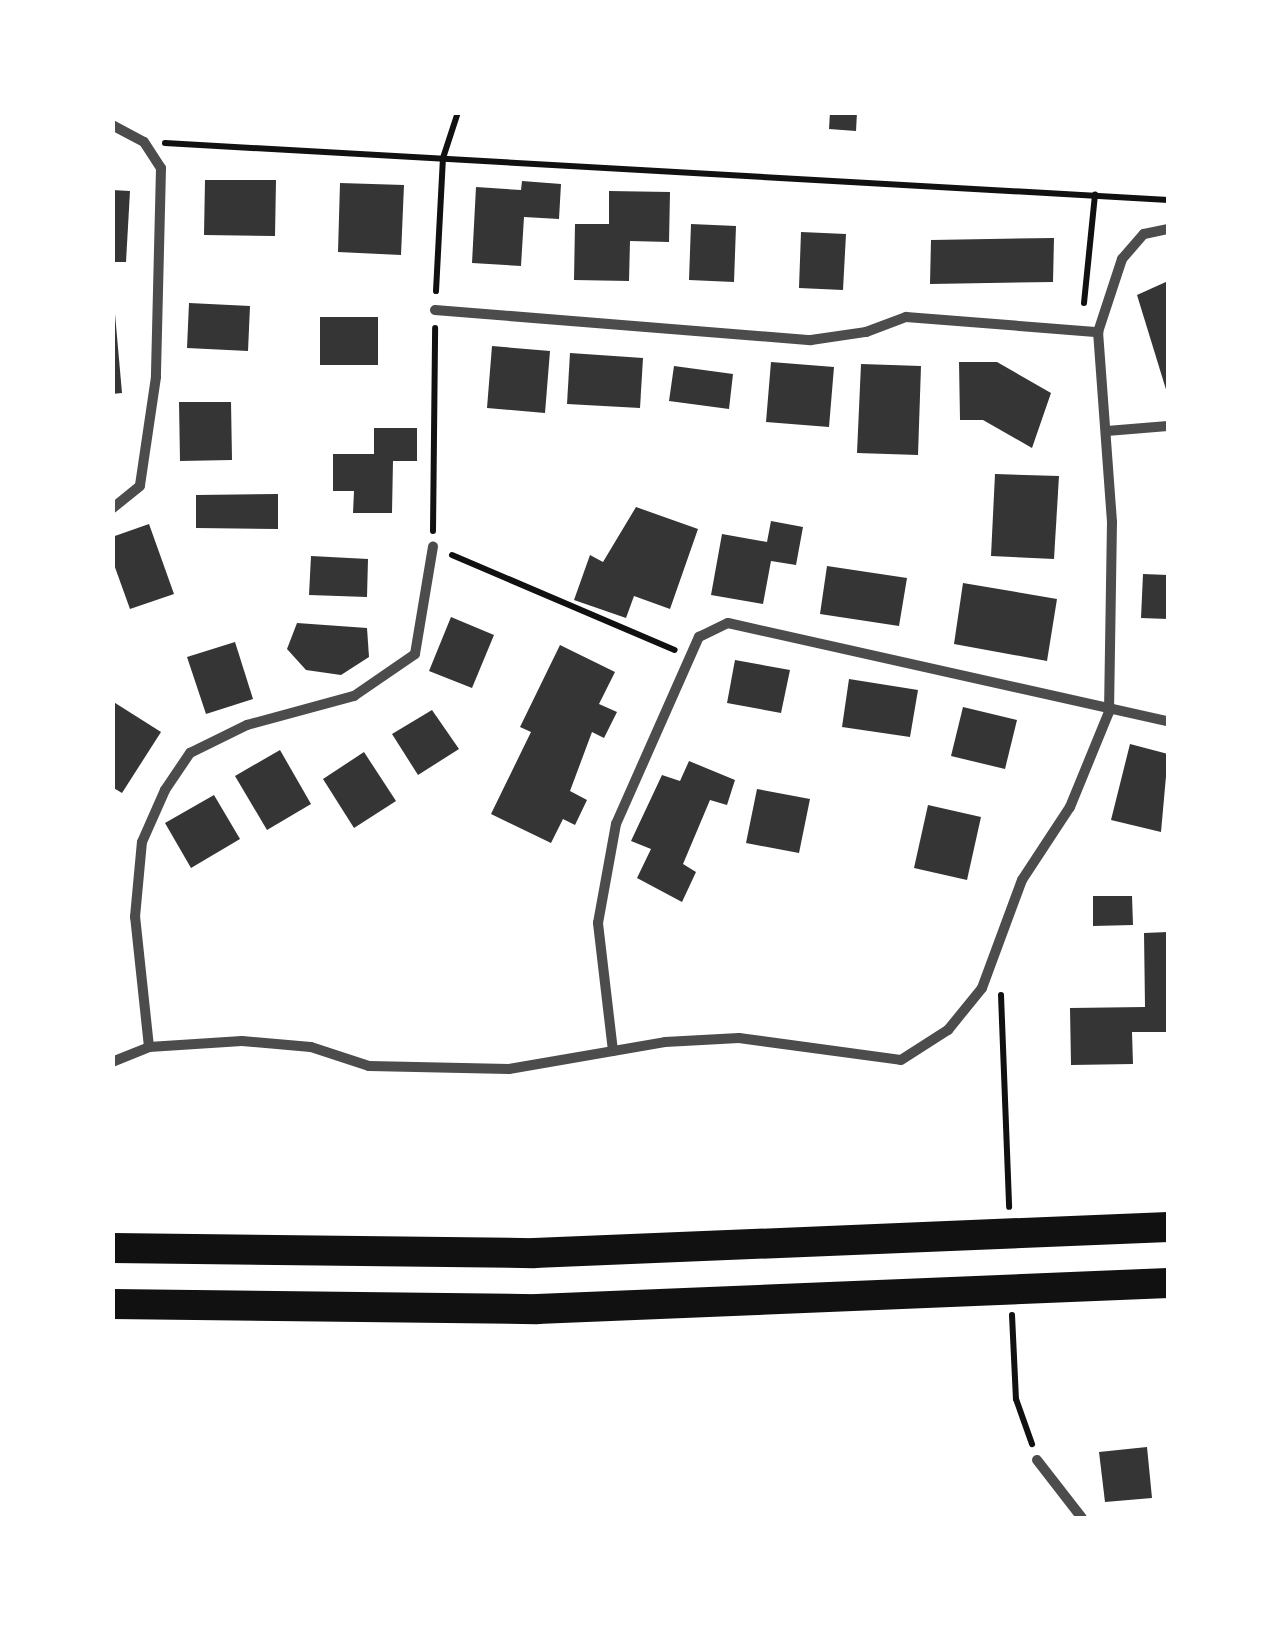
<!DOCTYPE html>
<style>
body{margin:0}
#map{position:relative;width:1281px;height:1631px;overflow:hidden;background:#fff;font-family:"Archivo Narrow",sans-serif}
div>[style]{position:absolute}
.building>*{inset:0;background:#353535}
.path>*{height:6px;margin:-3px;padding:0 3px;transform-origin:3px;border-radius:3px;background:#111}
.minor>*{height:10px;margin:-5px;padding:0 5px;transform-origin:5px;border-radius:5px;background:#4c4c4c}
.motorway>*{height:30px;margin:-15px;padding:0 15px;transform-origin:15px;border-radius:15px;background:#111}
span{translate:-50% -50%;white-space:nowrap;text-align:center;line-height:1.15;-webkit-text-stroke:8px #fff;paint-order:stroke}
.frame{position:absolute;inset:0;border:115px solid #fff;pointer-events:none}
</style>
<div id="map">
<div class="building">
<div style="clip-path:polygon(830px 112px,857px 112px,856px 131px,829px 129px)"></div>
<div style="clip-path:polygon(205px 180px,276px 180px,275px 236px,204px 235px)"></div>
<div style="clip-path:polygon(522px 181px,561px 184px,559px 219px,524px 217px,521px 266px,472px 263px,476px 187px,521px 190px)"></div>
<div style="clip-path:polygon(340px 183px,404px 185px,401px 255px,338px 252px)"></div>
<div style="clip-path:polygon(112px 190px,130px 191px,126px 262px,112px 262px)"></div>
<div style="clip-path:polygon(609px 191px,670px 192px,669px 242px,630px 241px,629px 281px,574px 280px,575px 224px,609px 224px)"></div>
<div style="clip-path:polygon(691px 224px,736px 226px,734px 282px,689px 280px)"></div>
<div style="clip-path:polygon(801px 232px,846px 234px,843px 290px,799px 288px)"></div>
<div style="clip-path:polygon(1054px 238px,1053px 282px,930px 284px,931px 240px)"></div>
<div style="clip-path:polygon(112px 280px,122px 393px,112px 394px)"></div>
<div style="clip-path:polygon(1168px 281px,1168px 396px,1137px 295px)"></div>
<div style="clip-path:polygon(189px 303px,250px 306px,248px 351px,187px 348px)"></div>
<div style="clip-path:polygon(320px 317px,378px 317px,378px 365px,320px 365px)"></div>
<div style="clip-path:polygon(492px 346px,550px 351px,545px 413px,487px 408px)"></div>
<div style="clip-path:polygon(570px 353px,643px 358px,640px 408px,567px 404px)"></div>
<div style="clip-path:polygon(771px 362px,834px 367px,829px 427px,766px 422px)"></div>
<div style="clip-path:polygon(959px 362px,997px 362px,1051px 393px,1032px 448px,983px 420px,960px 420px)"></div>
<div style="clip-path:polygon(861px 364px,921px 366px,918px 455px,857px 453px)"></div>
<div style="clip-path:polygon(674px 366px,733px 374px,729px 409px,669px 401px)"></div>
<div style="clip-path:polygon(179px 402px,231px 402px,232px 460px,180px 461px)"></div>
<div style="clip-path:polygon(374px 428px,417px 428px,417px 461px,393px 461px,392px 513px,353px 513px,354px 491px,333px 491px,333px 454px,374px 454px)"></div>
<div style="clip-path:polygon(995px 474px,1059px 476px,1054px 559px,991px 556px)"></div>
<div style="clip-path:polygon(278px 494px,278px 529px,196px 528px,196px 495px)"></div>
<div style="clip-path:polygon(636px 507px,698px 529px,670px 609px,634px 596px,626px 618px,574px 600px,590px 555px,603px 562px)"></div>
<div style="clip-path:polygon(771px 521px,803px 527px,796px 565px,771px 561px,763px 604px,711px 595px,722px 534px,767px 542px)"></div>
<div style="clip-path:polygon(149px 524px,174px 594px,130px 609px,112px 559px,112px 537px)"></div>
<div style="clip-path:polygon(311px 556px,368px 559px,367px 597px,309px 595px)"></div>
<div style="clip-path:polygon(827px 566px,907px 578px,899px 626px,820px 614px)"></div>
<div style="clip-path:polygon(1143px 574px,1168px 575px,1168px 619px,1141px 618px)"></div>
<div style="clip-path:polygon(963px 583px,1057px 599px,1047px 661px,954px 644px)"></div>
<div style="clip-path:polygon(451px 617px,494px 635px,472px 688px,429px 671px)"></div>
<div style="clip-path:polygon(297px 623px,367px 628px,369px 657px,341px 675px,306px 670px,287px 649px)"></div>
<div style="clip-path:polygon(235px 642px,253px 699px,206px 714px,187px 657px)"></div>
<div style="clip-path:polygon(560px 645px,615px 672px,599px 704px,617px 712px,604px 738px,592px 732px,570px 791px,587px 800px,575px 825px,563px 819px,551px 843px,491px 814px,531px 732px,520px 727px)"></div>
<div style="clip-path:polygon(735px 660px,790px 670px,781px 713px,727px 703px)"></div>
<div style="clip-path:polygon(849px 679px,918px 690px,910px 737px,842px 727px)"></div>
<div style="clip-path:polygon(112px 701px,161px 732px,122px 793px,112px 787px)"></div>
<div style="clip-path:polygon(963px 707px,1017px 720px,1005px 769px,951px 756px)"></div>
<div style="clip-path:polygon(432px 710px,459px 749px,418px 775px,392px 734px)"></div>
<div style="clip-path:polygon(1130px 744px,1168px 754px,1161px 832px,1111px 820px)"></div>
<div style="clip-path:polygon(280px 750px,311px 804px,267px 830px,235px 776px)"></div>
<div style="clip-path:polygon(364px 752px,396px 801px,354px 828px,323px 779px)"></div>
<div style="clip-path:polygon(689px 761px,735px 780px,727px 805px,710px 800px,683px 864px,696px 872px,682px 902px,637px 878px,651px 849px,631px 841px,662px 775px,680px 781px)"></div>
<div style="clip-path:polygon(757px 789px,810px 799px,799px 853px,746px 843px)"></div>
<div style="clip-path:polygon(214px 795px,240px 839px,191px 868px,165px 823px)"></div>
<div style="clip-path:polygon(928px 805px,981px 817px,967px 880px,914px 868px)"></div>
<div style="clip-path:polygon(1093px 896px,1132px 896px,1133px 925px,1093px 926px)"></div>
<div style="clip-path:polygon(1168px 932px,1168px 1032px,1132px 1032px,1133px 1064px,1071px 1065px,1070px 1008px,1145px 1007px,1144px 933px)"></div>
<div style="clip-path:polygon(1147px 1447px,1152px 1498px,1105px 1502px,1099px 1452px)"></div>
</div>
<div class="path">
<div style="left:165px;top:143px;width:1005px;rotate:3.25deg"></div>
<div style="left:436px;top:291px;width:133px;rotate:-87deg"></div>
<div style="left:443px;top:158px;width:48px;rotate:-71.9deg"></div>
<div style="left:1084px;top:303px;width:109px;rotate:-84.2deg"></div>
<div style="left:433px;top:531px;width:203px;rotate:-89.4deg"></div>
<div style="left:452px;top:555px;width:242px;rotate:23.1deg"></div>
<div style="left:1001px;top:995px;width:212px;rotate:87.8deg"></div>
<div style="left:1012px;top:1315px;width:84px;rotate:87.3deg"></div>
<div style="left:1016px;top:1399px;width:48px;rotate:70.4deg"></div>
</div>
<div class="minor">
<div style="left:112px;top:125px;width:36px;rotate:28deg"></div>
<div style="left:144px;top:142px;width:31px;rotate:57deg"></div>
<div style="left:161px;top:168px;width:209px;rotate:91.4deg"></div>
<div style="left:156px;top:377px;width:110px;rotate:98.4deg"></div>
<div style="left:140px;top:486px;width:36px;rotate:141deg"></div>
<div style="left:435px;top:310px;width:377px;rotate:4.6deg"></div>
<div style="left:811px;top:340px;width:56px;rotate:-8.3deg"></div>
<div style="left:866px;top:332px;width:43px;rotate:-20.6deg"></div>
<div style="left:906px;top:317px;width:193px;rotate:4.5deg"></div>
<div style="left:1107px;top:431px;width:61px;rotate:-4.7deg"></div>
<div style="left:149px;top:1047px;width:131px;rotate:-96.1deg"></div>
<div style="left:135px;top:917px;width:75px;rotate:-84.7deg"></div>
<div style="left:142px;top:842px;width:57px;rotate:-66.1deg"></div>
<div style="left:165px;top:790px;width:45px;rotate:-56deg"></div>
<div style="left:190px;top:753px;width:64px;rotate:-26.2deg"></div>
<div style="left:247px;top:725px;width:111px;rotate:-15.2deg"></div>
<div style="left:354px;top:696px;width:74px;rotate:-34.5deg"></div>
<div style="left:415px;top:654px;width:109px;rotate:-80.5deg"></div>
<div style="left:613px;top:1051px;width:129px;rotate:-96.7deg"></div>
<div style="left:598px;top:923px;width:101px;rotate:-79.7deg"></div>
<div style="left:616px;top:824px;width:205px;rotate:-66.1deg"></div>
<div style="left:699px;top:637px;width:32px;rotate:-26deg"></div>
<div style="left:728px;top:623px;width:451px;rotate:12.6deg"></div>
<div style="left:112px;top:1062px;width:40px;rotate:-22deg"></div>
<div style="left:149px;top:1047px;width:93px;rotate:-3.7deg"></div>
<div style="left:242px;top:1041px;width:69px;rotate:5deg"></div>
<div style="left:311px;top:1047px;width:61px;rotate:18.1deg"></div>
<div style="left:369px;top:1066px;width:140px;rotate:1.2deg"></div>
<div style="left:509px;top:1069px;width:158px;rotate:-9.8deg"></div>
<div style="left:665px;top:1042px;width:74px;rotate:-3.1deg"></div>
<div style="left:739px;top:1038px;width:163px;rotate:7.7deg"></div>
<div style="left:901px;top:1060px;width:56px;rotate:-32.6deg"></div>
<div style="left:948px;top:1030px;width:54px;rotate:-51deg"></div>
<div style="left:982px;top:988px;width:115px;rotate:-69.7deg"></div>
<div style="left:1022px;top:880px;width:87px;rotate:-56.7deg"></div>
<div style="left:1070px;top:807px;width:103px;rotate:-67.7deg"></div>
<div style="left:1109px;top:712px;width:190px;rotate:-89.1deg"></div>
<div style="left:1112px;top:522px;width:191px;rotate:-94.2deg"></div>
<div style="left:1098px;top:332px;width:77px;rotate:-71.8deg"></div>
<div style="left:1122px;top:259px;width:33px;rotate:-49deg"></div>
<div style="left:1144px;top:234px;width:25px;rotate:-12deg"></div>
<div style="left:1037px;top:1460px;width:73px;rotate:52.2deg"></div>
</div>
<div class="motorway">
<div style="left:112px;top:1248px;width:422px;rotate:0.7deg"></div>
<div style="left:534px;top:1253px;width:635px;rotate:-2.35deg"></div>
<div style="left:112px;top:1304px;width:425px;rotate:0.7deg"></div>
<div style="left:537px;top:1309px;width:632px;rotate:-2.36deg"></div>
</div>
<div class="frame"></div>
</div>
